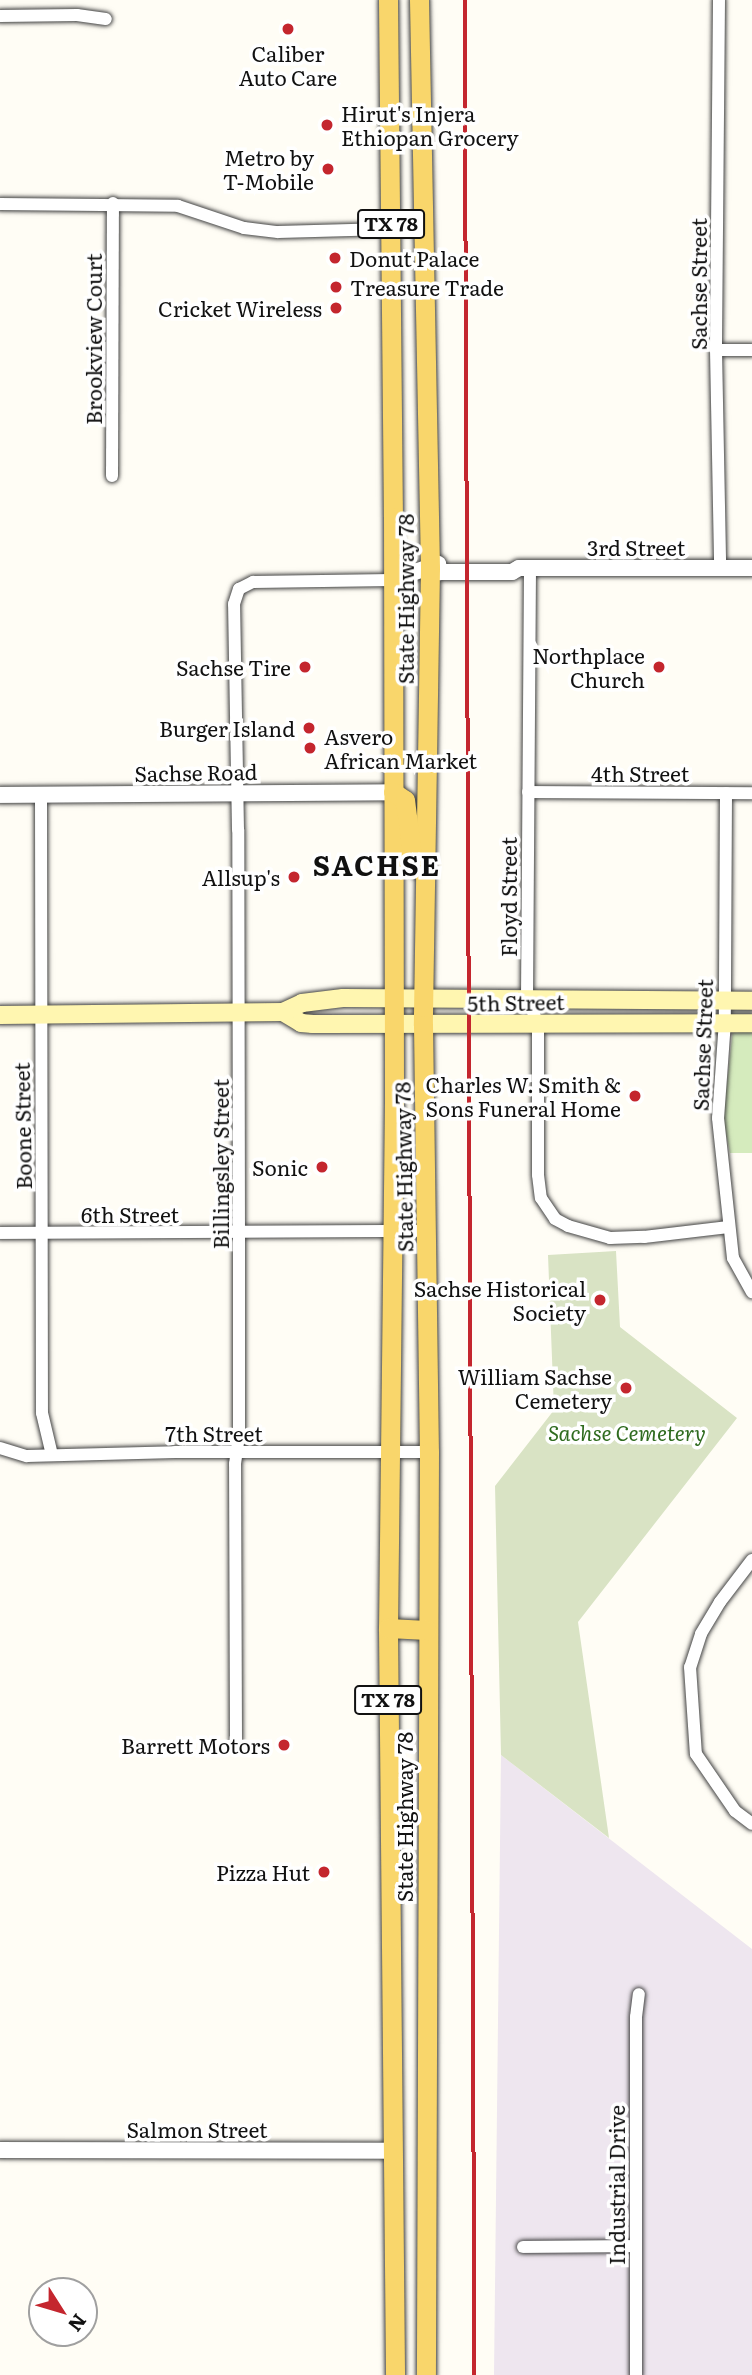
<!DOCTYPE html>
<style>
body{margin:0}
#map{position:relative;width:752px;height:2375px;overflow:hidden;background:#fffdf5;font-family:Literata,serif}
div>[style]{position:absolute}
.industrial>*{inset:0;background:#eee6ef}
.green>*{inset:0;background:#d5ebbd}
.cemetery>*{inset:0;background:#d9e3c4}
.roads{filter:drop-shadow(0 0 2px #444) drop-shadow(0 0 2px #444)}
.minor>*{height:12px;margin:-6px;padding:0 6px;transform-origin:6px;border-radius:6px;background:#fff}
.tertiary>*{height:16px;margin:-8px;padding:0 8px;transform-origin:8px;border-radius:8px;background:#fff}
.secondary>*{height:18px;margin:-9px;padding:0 9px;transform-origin:9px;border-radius:9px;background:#fff6b0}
.primary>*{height:19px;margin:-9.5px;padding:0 9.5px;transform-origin:9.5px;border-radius:9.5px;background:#f9d66b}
.rail>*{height:3.5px;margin:-1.75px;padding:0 1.75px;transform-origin:1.75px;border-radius:1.75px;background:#c4262e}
.dots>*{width:19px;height:19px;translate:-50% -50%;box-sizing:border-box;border:4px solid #fff;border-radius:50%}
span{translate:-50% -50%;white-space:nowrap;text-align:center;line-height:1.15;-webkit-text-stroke:7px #fff;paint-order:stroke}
.shield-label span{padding:2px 5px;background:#fff;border:2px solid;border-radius:5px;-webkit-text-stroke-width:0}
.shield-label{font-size:19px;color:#111;font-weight:700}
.poi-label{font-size:21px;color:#111}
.left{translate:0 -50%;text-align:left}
.right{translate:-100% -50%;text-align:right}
.street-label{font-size:21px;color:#111}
.park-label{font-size:21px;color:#2f6b1f;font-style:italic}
.district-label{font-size:28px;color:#111;font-weight:700;letter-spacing:2px}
.north{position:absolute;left:28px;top:2277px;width:70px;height:70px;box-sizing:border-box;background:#fff;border:2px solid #a0a0a0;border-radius:50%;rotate:127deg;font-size:19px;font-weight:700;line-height:28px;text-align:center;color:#111}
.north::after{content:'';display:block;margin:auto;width:24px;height:32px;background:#c4262e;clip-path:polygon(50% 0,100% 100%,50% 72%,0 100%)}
</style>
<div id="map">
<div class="industrial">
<div style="clip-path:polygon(501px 1755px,752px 1949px,752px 2375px,494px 2375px)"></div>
</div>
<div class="green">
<div style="clip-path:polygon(733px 1029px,752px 1030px,752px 1153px,730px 1153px,723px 1119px)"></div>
</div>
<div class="cemetery">
<div style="clip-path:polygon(616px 1251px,620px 1327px,737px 1418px,578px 1622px,609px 1838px,501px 1755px,495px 1486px,554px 1410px,548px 1255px)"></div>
</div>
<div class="roads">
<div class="minor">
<div style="left:719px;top:0;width:350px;rotate:90.5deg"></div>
<div style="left:716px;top:350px;width:218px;rotate:88.9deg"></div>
<div style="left:0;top:16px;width:77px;rotate:-0.7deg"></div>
<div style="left:77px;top:15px;width:29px;rotate:8deg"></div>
<div style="left:0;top:204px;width:178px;rotate:0.6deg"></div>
<div style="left:178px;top:206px;width:70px;rotate:18.4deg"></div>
<div style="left:244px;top:228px;width:34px;rotate:7deg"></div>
<div style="left:278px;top:232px;width:146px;rotate:-1.6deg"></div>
<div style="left:716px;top:350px;width:36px"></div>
<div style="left:112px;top:476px;width:273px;rotate:-89.8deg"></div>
<div style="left:530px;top:569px;width:429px;rotate:90.4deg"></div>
<div style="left:527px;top:998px;width:28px;rotate:67deg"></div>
<div style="left:538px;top:1024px;width:151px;rotate:90deg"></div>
<div style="left:538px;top:1175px;width:23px;rotate:83deg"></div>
<div style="left:541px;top:1198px;width:25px;rotate:56deg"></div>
<div style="left:555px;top:1219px;width:15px;rotate:28deg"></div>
<div style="left:568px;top:1226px;width:44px;rotate:15.9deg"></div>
<div style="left:610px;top:1238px;width:34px;rotate:-2deg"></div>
<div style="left:644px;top:1237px;width:85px;rotate:-6.8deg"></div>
<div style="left:528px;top:792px;width:224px;rotate:0.3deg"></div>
<div style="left:726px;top:793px;width:228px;rotate:90.3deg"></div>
<div style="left:725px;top:1021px;width:97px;rotate:94.1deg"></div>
<div style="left:718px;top:1118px;width:141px;rotate:83.9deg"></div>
<div style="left:733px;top:1258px;width:39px;rotate:61deg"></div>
<div style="left:41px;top:796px;width:617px;rotate:89.91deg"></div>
<div style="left:42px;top:1413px;width:43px;rotate:76.6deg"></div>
<div style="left:0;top:1233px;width:428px;rotate:-0.3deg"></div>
<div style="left:0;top:1448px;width:28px;rotate:17deg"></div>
<div style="left:27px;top:1456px;width:148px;rotate:-1.5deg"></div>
<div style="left:175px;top:1452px;width:254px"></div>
<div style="left:752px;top:1560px;width:53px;rotate:127.3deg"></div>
<div style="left:720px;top:1602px;width:37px;rotate:121deg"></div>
<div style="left:701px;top:1634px;width:35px;rotate:108deg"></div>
<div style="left:690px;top:1667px;width:87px;rotate:86.1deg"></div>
<div style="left:696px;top:1754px;width:69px;rotate:55.6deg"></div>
<div style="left:735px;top:1811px;width:21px;rotate:37deg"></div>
<div style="left:236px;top:1740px;width:276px;rotate:-90.2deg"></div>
<div style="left:235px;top:1464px;width:29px;rotate:-82deg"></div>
<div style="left:239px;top:1435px;width:202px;rotate:-90deg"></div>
<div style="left:239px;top:1233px;width:403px;rotate:-90.1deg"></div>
<div style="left:238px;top:830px;width:226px;rotate:-91deg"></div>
<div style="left:234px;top:604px;width:16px;rotate:-72deg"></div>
<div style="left:239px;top:589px;width:16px;rotate:-27deg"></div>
<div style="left:253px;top:582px;width:139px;rotate:-0.8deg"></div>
<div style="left:523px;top:2247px;width:113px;rotate:-0.5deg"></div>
<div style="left:636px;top:2375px;width:358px;rotate:-90deg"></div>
<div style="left:636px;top:2017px;width:23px;rotate:-83deg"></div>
</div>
<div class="tertiary">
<div style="left:430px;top:568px;width:11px;rotate:22deg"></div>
<div style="left:440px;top:572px;width:72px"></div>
<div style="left:512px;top:572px;width:8px;rotate:-30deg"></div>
<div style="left:519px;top:568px;width:233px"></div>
<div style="left:392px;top:580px;width:49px;rotate:-19.2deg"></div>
<div style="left:0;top:795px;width:393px;rotate:-0.4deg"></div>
<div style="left:0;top:2150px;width:394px;rotate:0.1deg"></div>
</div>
<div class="secondary">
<div style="left:283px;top:1012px;width:21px;rotate:31deg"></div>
<div style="left:301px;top:1023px;width:12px;rotate:5deg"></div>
<div style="left:313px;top:1024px;width:439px;rotate:-0.1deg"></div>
<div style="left:0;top:1015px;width:283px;rotate:-0.6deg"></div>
<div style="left:283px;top:1012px;width:21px;rotate:-25deg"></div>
<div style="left:302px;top:1003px;width:41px;rotate:-7deg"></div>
<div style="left:343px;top:998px;width:409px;rotate:0.4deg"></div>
</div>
<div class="primary">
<div style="left:388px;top:0;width:517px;rotate:89.45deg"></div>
<div style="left:393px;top:517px;width:585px;rotate:89.9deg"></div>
<div style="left:394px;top:1102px;width:526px;rotate:90.65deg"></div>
<div style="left:388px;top:1628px;width:747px;rotate:89.46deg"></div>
<div style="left:419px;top:0;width:568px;rotate:88.89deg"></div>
<div style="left:430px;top:568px;width:457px;rotate:90.9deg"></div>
<div style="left:423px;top:1025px;width:427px;rotate:89.2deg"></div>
<div style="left:429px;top:1452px;width:923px;rotate:90.19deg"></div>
<div style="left:393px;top:792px;width:14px;rotate:34deg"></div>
<div style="left:405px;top:800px;width:64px;rotate:82.8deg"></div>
<div style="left:413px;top:863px;width:8px;rotate:50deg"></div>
<div style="left:388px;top:1628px;width:39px;rotate:3deg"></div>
</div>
</div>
<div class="rail">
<div style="left:465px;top:0;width:2375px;rotate:89.76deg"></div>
</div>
<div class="dots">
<div style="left:288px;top:29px;background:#c4262e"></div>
<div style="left:327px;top:125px;background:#c4262e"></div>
<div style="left:328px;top:169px;background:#c4262e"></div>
<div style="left:335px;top:258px;background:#c4262e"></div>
<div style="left:336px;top:287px;background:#c4262e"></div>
<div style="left:336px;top:308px;background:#c4262e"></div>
<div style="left:305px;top:667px;background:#c4262e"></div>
<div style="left:659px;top:667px;background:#c4262e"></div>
<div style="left:309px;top:728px;background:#c4262e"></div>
<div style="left:310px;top:748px;background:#c4262e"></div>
<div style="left:294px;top:877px;background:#c4262e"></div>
<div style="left:635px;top:1096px;background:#c4262e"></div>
<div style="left:322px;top:1167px;background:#c4262e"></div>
<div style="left:600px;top:1300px;background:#c4262e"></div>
<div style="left:626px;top:1388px;background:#c4262e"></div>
<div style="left:284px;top:1745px;background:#c4262e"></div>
<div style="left:324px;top:1872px;background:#c4262e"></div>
</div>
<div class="shield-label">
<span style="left:391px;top:224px">TX 78</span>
<span style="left:388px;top:1700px">TX 78</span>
</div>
<div class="poi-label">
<span style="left:288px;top:65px">Caliber<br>Auto Care</span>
<span class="left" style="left:341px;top:125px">Hirut's Injera<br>Ethiopan Grocery</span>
<span class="right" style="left:314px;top:169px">Metro by<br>T-Mobile</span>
<span class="left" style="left:349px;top:258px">Donut Palace</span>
<span class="left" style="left:350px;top:287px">Treasure Trade</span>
<span class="right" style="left:322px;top:308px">Cricket Wireless</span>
<span class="right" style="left:645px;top:667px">Northplace<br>Church</span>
<span class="right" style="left:291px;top:667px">Sachse Tire</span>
<span class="right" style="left:295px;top:728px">Burger Island</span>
<span class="left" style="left:324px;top:748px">Asvero<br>African Market</span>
<span class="right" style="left:280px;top:877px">Allsup's</span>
<span class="right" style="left:621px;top:1096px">Charles W. Smith &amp;<br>Sons Funeral Home</span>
<span class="right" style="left:308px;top:1167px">Sonic</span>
<span class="right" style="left:586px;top:1300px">Sachse Historical<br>Society</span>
<span class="right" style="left:612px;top:1388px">William Sachse<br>Cemetery</span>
<span class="right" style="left:270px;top:1745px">Barrett Motors</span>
<span class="right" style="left:310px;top:1872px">Pizza Hut</span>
</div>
<div class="street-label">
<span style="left:698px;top:284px;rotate:-90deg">Sachse Street</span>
<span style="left:93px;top:339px;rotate:-90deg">Brookview Court</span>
<span style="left:636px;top:547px">3rd Street</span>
<span style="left:405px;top:599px;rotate:-90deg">State Highway 78</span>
<span style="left:196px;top:772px;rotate:-1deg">Sachse Road</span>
<span style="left:640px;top:773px">4th Street</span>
<span style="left:508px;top:897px;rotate:-90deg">Floyd Street</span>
<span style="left:516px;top:1002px;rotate:-1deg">5th Street</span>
<span style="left:702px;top:1045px;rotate:-88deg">Sachse Street</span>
<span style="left:22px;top:1126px;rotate:-91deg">Boone Street</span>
<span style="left:220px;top:1164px;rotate:-90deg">Billingsley Street</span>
<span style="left:403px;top:1167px;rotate:-91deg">State Highway 78</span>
<span style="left:130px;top:1214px">6th Street</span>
<span style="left:214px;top:1433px">7th Street</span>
<span style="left:404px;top:1817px;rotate:-90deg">State Highway 78</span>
<span style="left:197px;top:2129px">Salmon Street</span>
<span style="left:616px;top:2185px;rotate:-90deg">Industrial Drive</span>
</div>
<div class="park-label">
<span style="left:627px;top:1432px">Sachse Cemetery</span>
</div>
<div class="district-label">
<span style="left:377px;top:864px">SACHSE</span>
</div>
<div class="north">N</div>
</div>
